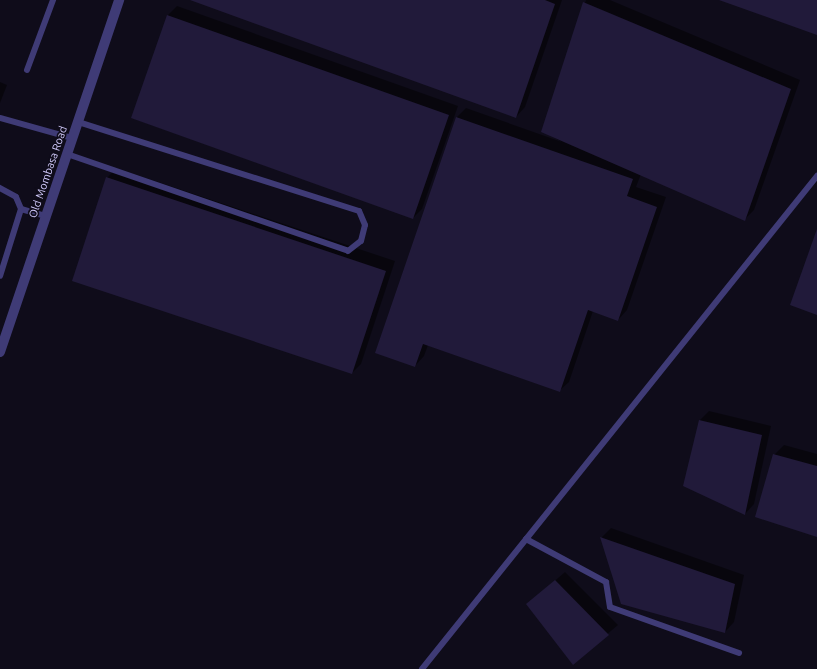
<!DOCTYPE html>
<style>
body{margin:0}
#map{position:relative;width:817px;height:669px;overflow:hidden;background:#0f0c1a;font-family:Ubuntu,sans-serif}
div>[style]{position:absolute}
.shadow>*{inset:0;background:#0007}
.building>*{inset:0;background:#211a3a}
.service>*{height:6px;margin:-3px;padding:0 3px;transform-origin:3px;border-radius:3px;background:#3f3b76}
.tertiary>*{height:10px;margin:-5px;padding:0 5px;transform-origin:5px;border-radius:5px;background:#3f3b76}
span{translate:-50% -50%;white-space:nowrap;text-align:center;line-height:1.15;-webkit-text-stroke:3.5px #0f0c1a;paint-order:stroke}
.street-label{font-size:11px;color:#d1cafb}
</style>
<div id="map">
<div class="shadow">
<div style="clip-path:polygon(192px 0,562px 0,525px 107px,516px 117px)"></div>
<div style="clip-path:polygon(586px 0,610px 0,800px 80px,754px 210px,745px 219px,641px 174px,636px 187px,666px 197px,627px 310px,618px 320px,593px 311px,569px 382px,559px 391px,428px 345px,424px 356px,415px 366px,457px 117px,466px 108px,562px 142px,542px 131px)"></div>
<div style="clip-path:polygon(177px 6px,458px 106px,422px 209px,413px 218px,132px 118px,168px 15px)"></div>
<div style="clip-path:polygon(0 82px,7px 85px,0 103px)"></div>
<div style="clip-path:polygon(116px 168px,395px 261px,361px 364px,352px 373px,107px 178px)"></div>
<div style="clip-path:polygon(709px 411px,771px 426px,754px 504px,745px 514px,700px 420px)"></div>
<div style="clip-path:polygon(784px 445px,817px 454px,817px 536px,774px 455px)"></div>
<div style="clip-path:polygon(611px 528px,744px 575px,734px 622px,725px 632px,622px 603px,602px 537px)"></div>
<div style="clip-path:polygon(565px 572px,618px 625px,573px 663px,528px 604px)"></div>
</div>
<div class="building">
<div style="clip-path:polygon(190px 0,545px 0,555px 4px,516px 118px)"></div>
<div style="clip-path:polygon(719px 0,817px 0,817px 35px)"></div>
<div style="clip-path:polygon(583px 2px,791px 89px,745px 221px,541px 132px)"></div>
<div style="clip-path:polygon(167px 15px,449px 115px,413px 219px,131px 118px)"></div>
<div style="clip-path:polygon(456px 117px,633px 179px,627px 196px,657px 207px,618px 321px,588px 310px,560px 392px,423px 344px,415px 367px,375px 353px)"></div>
<div style="clip-path:polygon(106px 177px,386px 271px,352px 374px,72px 281px)"></div>
<div style="clip-path:polygon(817px 229px,817px 315px,790px 305px)"></div>
<div style="clip-path:polygon(699px 420px,762px 435px,745px 515px,683px 486px)"></div>
<div style="clip-path:polygon(773px 454px,817px 466px,817px 537px,755px 517px)"></div>
<div style="clip-path:polygon(600px 537px,735px 584px,725px 633px,621px 604px)"></div>
<div style="clip-path:polygon(555px 580px,609px 635px,573px 665px,526px 604px)"></div>
</div>
<div class="service">
<div style="left:27px;top:70px;width:75px;rotate:-69.6deg"></div>
<div style="left:0;top:118px;width:75px;rotate:15.5deg"></div>
<div style="left:67px;top:154px;width:297px;rotate:19deg"></div>
<div style="left:348px;top:251px;width:16px;rotate:-38deg"></div>
<div style="left:361px;top:241px;width:16px;rotate:-76deg"></div>
<div style="left:365px;top:225px;width:15px;rotate:-113deg"></div>
<div style="left:359px;top:211px;width:295px;rotate:-162.4deg"></div>
<div style="left:0;top:188px;width:18px;rotate:29deg"></div>
<div style="left:16px;top:197px;width:13px;rotate:67deg"></div>
<div style="left:21px;top:209px;width:70px;rotate:107.4deg"></div>
<div style="left:21px;top:209px;width:26px;rotate:16deg"></div>
<div style="left:526px;top:539px;width:91px;rotate:28.3deg"></div>
<div style="left:606px;top:582px;width:25px;rotate:81deg"></div>
<div style="left:610px;top:607px;width:137px;rotate:19.6deg"></div>
<div style="left:422px;top:669px;width:632px;rotate:-51.3deg"></div>
</div>
<div class="tertiary">
<div style="left:0;top:352px;width:372px;rotate:-71.3deg"></div>
</div>
<div class="street-label">
<span style="left:48px;top:172px;rotate:-71deg">Old Mombasa Road</span>
</div>
</div>
